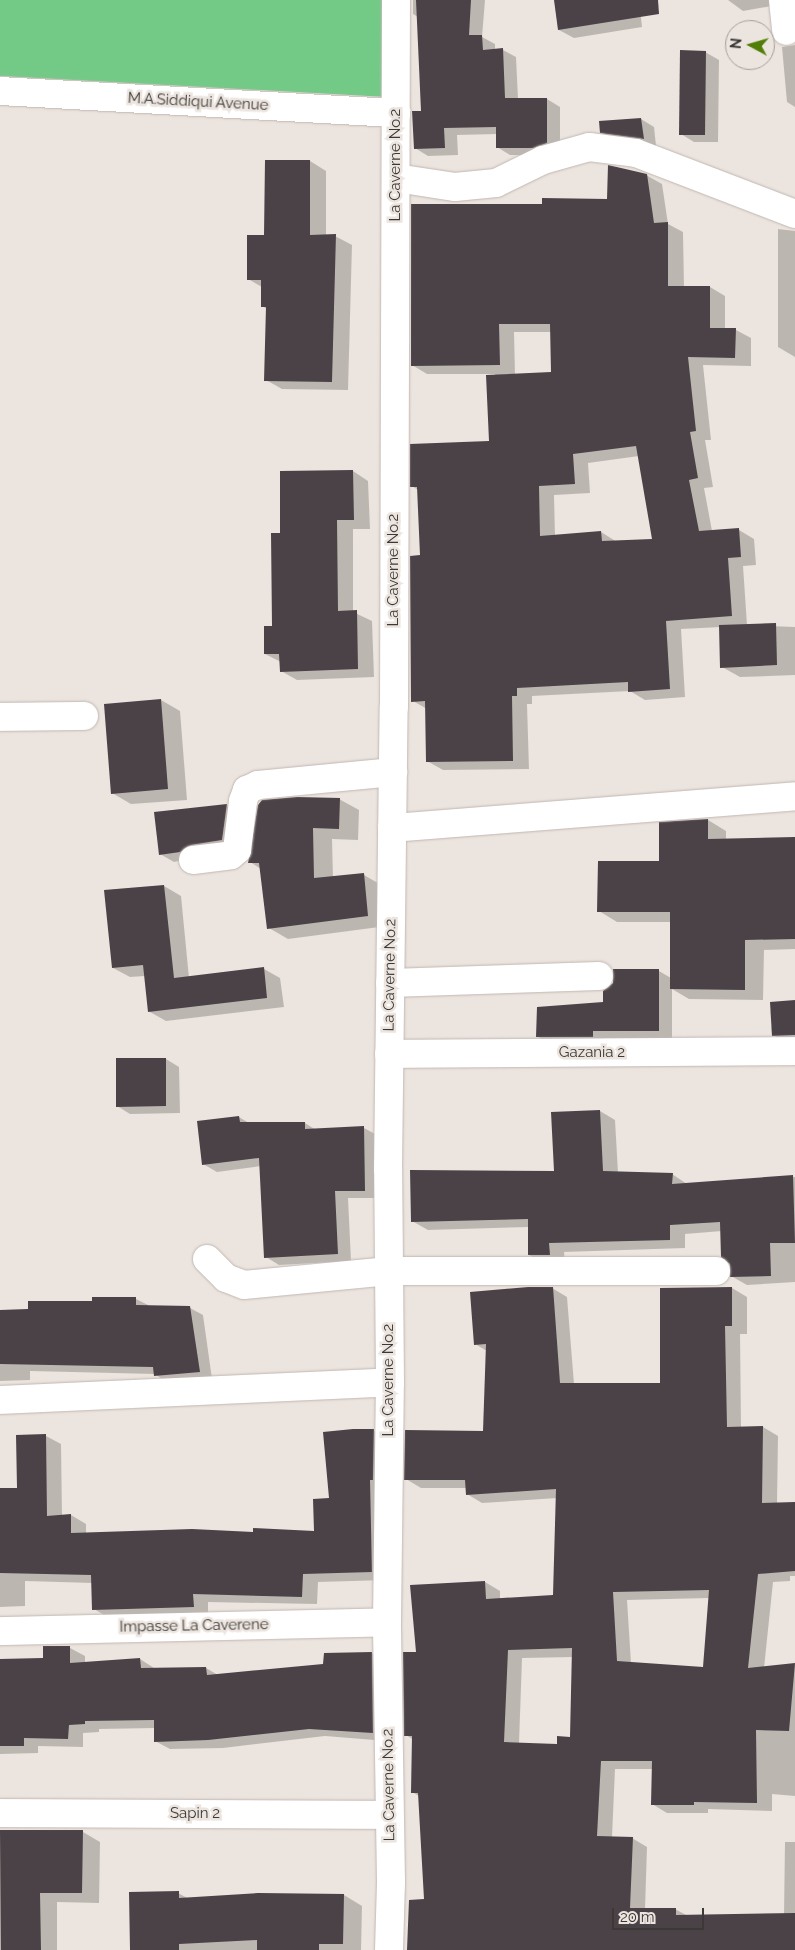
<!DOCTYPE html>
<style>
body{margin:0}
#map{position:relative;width:795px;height:1950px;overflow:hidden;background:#ece4de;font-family:Raleway,sans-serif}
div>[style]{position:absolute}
.forest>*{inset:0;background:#73ca87}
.shadow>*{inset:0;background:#0003}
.building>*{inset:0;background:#4a4247}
.roads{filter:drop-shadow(0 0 1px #c0b7b2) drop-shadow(0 0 1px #c0b7b2)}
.minor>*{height:28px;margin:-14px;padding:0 14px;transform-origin:14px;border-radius:14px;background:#fff}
span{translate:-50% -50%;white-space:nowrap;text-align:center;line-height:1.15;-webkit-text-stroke:5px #ece4de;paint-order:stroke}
.street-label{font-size:15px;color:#3b3835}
.north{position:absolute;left:725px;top:20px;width:50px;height:50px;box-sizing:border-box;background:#ece4de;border:1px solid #a59f9a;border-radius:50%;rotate:276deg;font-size:14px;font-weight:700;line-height:20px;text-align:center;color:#3b3835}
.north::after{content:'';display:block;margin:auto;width:18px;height:22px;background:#507e08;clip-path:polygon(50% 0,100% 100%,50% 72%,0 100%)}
.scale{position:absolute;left:612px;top:1908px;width:92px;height:22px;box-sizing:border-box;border:2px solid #3b3835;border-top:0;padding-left:6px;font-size:15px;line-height:18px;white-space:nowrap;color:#3b3835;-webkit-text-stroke:4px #ece4de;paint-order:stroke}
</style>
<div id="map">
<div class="forest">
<div style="clip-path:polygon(0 0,382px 0,386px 97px,0 76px)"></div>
</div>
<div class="shadow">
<div style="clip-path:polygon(413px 0,485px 0,482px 37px,495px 44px,495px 50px,503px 50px,516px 57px,518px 99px,547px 99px,560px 107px,560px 150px,547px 155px,510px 155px,497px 147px,497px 134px,457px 135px,458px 155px,428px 156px,415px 148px,422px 112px,418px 17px,413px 14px)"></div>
<div style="clip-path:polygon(555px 0,639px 0,642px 27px,574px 38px,559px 30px)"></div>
<div style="clip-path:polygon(728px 0,786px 0,783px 4px,743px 11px)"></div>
<div style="clip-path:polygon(795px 45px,795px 107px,787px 102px,782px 47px)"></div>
<div style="clip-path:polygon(705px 52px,719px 60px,718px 142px,694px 142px,681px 134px)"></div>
<div style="clip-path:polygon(641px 119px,654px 127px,656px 146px,614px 140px,601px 132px)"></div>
<div style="clip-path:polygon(310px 161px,326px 171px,326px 236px,335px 236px,352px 245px,348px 390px,282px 389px,266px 380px,267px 309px,262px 306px,262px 287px,248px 279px,265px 236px)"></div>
<div style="clip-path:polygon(evenodd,646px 175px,662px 184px,668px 224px,683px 232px,684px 287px,710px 287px,725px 296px,725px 329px,736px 330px,751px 338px,751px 366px,703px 365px,711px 440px,705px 440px,713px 487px,704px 488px,712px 531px,739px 530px,754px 539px,756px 565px,743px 566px,747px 625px,795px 627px,795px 675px,740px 677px,722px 667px,721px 627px,681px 629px,685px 697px,645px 700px,630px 691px,532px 696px,532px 704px,527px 704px,529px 769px,443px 770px,427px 761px,427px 709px,413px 701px,421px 556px,418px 490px,412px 486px,491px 442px,495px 374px,427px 374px,412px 365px,544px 205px,608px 201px,646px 175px,514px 332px,552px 332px,553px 374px,515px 375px,514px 332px,646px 175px,639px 456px,654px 540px,617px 542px,601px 532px,555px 536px,554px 495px,590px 493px,588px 463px,639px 456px)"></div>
<div style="clip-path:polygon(778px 229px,795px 231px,795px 357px,778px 347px)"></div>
<div style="clip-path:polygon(353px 471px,368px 481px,370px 529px,353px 529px,353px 612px,372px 621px,374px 677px,297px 680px,281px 671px,281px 662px,265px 654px,273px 627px,281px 535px)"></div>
<div style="clip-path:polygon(161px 700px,180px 711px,187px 800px,131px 804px,112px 793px)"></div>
<div style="clip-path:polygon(339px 799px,359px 810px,358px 840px,332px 839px,333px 878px,364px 875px,383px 886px,387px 926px,288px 939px,269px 928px,261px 869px,250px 862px)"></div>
<div style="clip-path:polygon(227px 805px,240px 813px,236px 848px,174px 862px,160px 854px)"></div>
<div style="clip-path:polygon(708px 820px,726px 831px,726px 840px,795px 838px,795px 949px,764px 950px,763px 1000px,689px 999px,672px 989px,672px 1038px,606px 1038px,606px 1044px,551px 1044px,538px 1037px,604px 1003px,659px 971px,671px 978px,671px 922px,617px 922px,599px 911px)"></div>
<div style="clip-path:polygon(164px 886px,181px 896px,189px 978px,264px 969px,280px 978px,284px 1007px,166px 1021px,150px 1012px,145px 976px,130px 977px,113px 968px,106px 892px)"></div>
<div style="clip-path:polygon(795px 1002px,795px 1045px,790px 1045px,773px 1035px)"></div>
<div style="clip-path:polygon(166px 1059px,179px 1067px,180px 1113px,130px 1114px,117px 1106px)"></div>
<div style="clip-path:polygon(600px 1111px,615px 1120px,618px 1173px,672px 1174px,687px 1184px,795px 1177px,795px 1282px,747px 1285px,731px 1276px,722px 1231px,685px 1234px,685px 1248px,564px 1252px,565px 1264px,544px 1264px,529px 1255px,529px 1227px,428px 1230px,412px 1221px,556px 1172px)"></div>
<div style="clip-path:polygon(239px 1117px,249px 1123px,305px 1123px,316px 1130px,364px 1128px,377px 1135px,378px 1198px,348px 1198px,351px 1261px,279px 1265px,266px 1257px,261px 1166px,217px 1172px,203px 1164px)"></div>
<div style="clip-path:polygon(evenodd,552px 1288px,567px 1297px,574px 1384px,661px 1384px,661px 1289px,732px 1288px,747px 1297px,747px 1334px,740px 1334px,741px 1428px,763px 1427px,778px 1436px,777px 1504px,795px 1503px,795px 1576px,790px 1576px,790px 1581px,773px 1582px,764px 1668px,795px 1664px,795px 1796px,772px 1794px,772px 1811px,708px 1809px,708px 1813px,667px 1813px,652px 1804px,653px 1769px,615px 1769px,612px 1837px,632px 1838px,647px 1847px,645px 1909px,675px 1909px,688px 1916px,784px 1915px,785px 1842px,795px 1842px,795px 1950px,408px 1950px,425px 1900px,419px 1796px,412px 1792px,414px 1740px,406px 1735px,417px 1653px,485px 1582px,500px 1591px,500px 1600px,554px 1596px,557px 1498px,482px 1503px,467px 1494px,467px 1488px,421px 1488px,406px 1479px,484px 1432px,487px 1351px,475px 1344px,552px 1288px,709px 1598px,704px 1669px,631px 1663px,627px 1600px,709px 1598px,552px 1288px,573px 1657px,572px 1738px,558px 1745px,519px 1744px,522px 1658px,573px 1657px)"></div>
<div style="clip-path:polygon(136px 1299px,150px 1306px,190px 1308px,203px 1315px,212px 1379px,168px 1383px,155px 1374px,30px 1371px,30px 1380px,0 1381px,0 1312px)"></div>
<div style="clip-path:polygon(373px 1430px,388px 1439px,387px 1580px,318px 1582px,317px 1604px,208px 1602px,208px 1615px,109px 1618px,94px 1609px,93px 1583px,25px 1581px,25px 1606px,0 1607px,0 1489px,18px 1489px,46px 1436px,61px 1444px,62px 1516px,71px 1515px,86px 1524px,86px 1534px,254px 1534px,315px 1532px,330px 1499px)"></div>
<div style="clip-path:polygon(70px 1648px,85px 1656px,85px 1663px,140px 1659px,154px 1668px,206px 1668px,218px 1675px,325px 1665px,372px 1653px,386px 1662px,387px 1741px,325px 1736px,223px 1748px,170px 1749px,155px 1741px,155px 1728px,99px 1729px,99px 1732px,83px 1733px,83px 1747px,38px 1746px,38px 1753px,0 1754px,0 1662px,46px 1659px)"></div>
<div style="clip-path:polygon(0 1831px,83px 1832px,100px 1842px,99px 1903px,57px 1902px,57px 1950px,0 1950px)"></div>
<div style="clip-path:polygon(178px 1893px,189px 1899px,344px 1895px,362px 1906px,361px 1950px,131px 1950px)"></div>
</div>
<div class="building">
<div style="clip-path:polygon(416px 0,471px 0,469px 35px,482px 35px,483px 50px,503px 48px,505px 98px,547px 98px,547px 143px,533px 148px,496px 148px,496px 127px,444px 128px,445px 148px,414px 149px,412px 111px,421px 111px)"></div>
<div style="clip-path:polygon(554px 0,658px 0,659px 14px,558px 30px)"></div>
<div style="clip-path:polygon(680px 50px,706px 51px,705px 135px,679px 135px)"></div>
<div style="clip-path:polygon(641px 118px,644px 139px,600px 133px,599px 121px)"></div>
<div style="clip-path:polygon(265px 160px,310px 160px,310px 235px,336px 234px,332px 382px,264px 381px,266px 307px,261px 307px,261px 280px,247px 280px,247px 235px,264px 235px)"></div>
<div style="clip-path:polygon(evenodd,608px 165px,647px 174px,654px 223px,668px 222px,668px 286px,710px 286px,710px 328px,736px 328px,735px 358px,688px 357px,696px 431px,690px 432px,698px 478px,689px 480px,699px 531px,739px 528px,741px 557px,728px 558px,732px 616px,666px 621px,670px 689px,628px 692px,628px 682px,517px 688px,517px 696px,512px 696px,513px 761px,426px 762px,425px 701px,411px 702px,410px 556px,420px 555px,417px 487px,410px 487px,410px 444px,489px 441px,486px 375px,551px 372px,550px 324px,499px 324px,500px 365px,411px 366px,411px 204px,542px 204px,542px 198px,607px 199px,608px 165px,636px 446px,652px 539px,602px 541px,601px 531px,540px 536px,539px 486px,575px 484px,573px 454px,636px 446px)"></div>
<div style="clip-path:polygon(353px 470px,354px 520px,337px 520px,338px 611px,357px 610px,358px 669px,280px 672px,279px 654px,264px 654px,264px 626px,272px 626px,271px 533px,280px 533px,280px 471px)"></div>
<div style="clip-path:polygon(776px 623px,777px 665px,720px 668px,719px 625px)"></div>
<div style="clip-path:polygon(161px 699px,168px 789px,111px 794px,104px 704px)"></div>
<div style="clip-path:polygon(297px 797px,340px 798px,339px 829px,313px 828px,314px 878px,364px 873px,368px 916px,267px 929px,259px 863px,248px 863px,258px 805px,262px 800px)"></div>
<div style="clip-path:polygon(227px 804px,222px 840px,191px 845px,180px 852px,159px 855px,154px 812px)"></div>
<div style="clip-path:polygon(708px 819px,708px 839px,795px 837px,795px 939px,745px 940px,745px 990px,670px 989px,670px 912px,597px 912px,598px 861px,659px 861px,659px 822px)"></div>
<div style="clip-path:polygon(164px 885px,174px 978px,264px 967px,267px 998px,148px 1012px,143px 965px,112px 968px,104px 890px)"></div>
<div style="clip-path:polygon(613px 969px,659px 969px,659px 1031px,593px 1031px,593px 1037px,536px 1037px,537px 1007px,603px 1002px,603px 991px,613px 983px)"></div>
<div style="clip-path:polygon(795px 1000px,795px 1035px,772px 1036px,770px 1002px)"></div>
<div style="clip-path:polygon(116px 1058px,166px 1058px,166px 1106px,116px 1107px)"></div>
<div style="clip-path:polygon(600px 1110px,603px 1171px,673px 1173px,672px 1184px,793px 1175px,795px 1243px,770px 1243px,771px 1276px,730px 1277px,730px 1264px,721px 1257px,720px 1222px,670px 1225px,670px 1240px,549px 1243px,550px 1255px,528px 1255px,528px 1219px,411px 1222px,410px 1170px,554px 1171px,551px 1112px)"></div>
<div style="clip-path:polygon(239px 1116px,240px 1122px,305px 1122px,305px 1129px,364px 1126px,365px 1191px,335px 1191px,338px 1254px,264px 1258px,259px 1158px,202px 1165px,197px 1121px)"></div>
<div style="clip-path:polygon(evenodd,528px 1287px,553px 1287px,560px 1383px,660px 1383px,660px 1288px,732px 1287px,732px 1326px,725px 1326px,727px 1427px,763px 1426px,762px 1503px,795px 1502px,795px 1571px,758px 1574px,748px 1668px,795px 1663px,789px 1731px,756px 1730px,757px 1803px,694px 1802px,694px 1805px,651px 1805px,652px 1761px,601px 1761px,597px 1836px,633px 1837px,630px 1908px,676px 1908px,676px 1915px,795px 1913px,795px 1950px,407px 1950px,409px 1900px,424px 1899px,418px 1793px,411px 1793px,412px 1736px,404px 1736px,403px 1652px,416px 1652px,410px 1585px,485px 1581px,486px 1599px,553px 1595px,556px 1489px,466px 1495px,465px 1480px,404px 1480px,405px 1430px,483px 1431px,486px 1344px,474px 1345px,470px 1292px,528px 1287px,709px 1590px,703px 1667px,617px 1661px,613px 1592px,709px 1590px,528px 1287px,572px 1648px,570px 1737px,557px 1736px,557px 1744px,504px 1742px,508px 1650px,572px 1648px)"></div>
<div style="clip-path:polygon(92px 1297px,136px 1297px,136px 1305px,190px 1306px,200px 1372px,154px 1376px,153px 1367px,0 1364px,0 1310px,28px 1309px,28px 1301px,92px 1301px)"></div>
<div style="clip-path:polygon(353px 1429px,374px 1429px,373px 1480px,370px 1480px,372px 1572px,303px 1574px,302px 1597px,193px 1594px,194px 1607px,92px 1610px,91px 1575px,0 1573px,0 1488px,17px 1488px,16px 1435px,46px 1434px,47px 1516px,71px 1514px,71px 1533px,192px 1529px,253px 1532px,253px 1528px,314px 1531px,313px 1499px,329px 1498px,323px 1432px)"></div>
<div style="clip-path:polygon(43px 1646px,70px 1646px,70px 1663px,140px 1658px,141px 1668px,206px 1667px,207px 1675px,323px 1664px,324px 1653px,372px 1652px,373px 1733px,309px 1729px,208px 1740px,154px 1742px,154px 1720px,85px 1721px,85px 1724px,69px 1725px,68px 1739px,24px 1738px,24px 1746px,0 1746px,0 1659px,43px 1658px)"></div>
<div style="clip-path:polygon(0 1830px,83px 1830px,82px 1893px,40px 1893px,41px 1950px,1px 1950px)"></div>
<div style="clip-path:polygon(179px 1891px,179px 1898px,258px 1893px,344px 1894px,343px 1944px,319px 1944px,319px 1950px,257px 1950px,257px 1940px,179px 1944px,179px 1950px,130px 1950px,129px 1892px)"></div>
</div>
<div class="roads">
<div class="minor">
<div style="left:783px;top:0;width:31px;rotate:84deg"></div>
<div style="left:0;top:91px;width:397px;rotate:3.2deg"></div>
<div style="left:396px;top:178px;width:60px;rotate:8.7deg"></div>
<div style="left:455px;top:187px;width:41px;rotate:-5.6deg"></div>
<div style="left:496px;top:183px;width:52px;rotate:-26.1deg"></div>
<div style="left:543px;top:160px;width:48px;rotate:-15.8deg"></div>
<div style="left:589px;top:147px;width:47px;rotate:7.3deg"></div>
<div style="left:636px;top:153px;width:170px;rotate:21deg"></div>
<div style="left:0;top:717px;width:84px;rotate:-0.7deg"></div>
<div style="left:392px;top:828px;width:404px;rotate:-4.5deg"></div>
<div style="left:193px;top:860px;width:38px;rotate:-7deg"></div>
<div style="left:231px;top:855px;width:8px;rotate:-40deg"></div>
<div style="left:237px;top:850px;width:49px;rotate:-83deg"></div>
<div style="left:243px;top:801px;width:12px;rotate:-70deg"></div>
<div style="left:247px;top:790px;width:12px;rotate:-24deg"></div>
<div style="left:258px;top:785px;width:136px;rotate:-5.5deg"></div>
<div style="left:390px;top:983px;width:209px;rotate:-1.9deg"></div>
<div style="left:389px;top:1054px;width:406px;rotate:-0.4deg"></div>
<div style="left:207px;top:1259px;width:27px;rotate:45deg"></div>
<div style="left:226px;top:1278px;width:19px;rotate:21deg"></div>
<div style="left:244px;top:1285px;width:146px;rotate:-5.5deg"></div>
<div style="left:389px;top:1271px;width:327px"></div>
<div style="left:0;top:1400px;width:390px;rotate:-2.6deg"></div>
<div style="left:0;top:1631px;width:387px;rotate:-1.3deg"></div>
<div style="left:0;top:1813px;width:389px;rotate:0.3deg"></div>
<div style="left:389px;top:1950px;width:68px;rotate:-88.3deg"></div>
<div style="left:391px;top:1882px;width:260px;rotate:-90.9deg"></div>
<div style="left:387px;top:1622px;width:240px;rotate:-89.3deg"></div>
<div style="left:390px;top:1382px;width:213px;rotate:-90.5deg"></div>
<div style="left:388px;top:1169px;width:462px;rotate:-89.3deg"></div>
<div style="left:394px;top:707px;width:707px;rotate:-89.84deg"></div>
</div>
</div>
<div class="street-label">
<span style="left:198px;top:102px;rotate:3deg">M.A.Siddiqui Avenue</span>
<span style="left:396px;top:165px;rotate:-90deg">La Caverne No.2</span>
<span style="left:394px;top:570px;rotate:-90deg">La Caverne No.2</span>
<span style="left:390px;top:975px;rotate:-89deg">La Caverne No.2</span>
<span style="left:592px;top:1053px">Gazania 2</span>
<span style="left:389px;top:1380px;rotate:-90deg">La Caverne No.2</span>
<span style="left:194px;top:1626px;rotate:-1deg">Impasse La Caverene</span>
<span style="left:389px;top:1785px;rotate:-91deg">La Caverne No.2</span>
<span style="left:195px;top:1814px">Sapin 2</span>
</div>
<div class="north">N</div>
<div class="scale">20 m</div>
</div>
